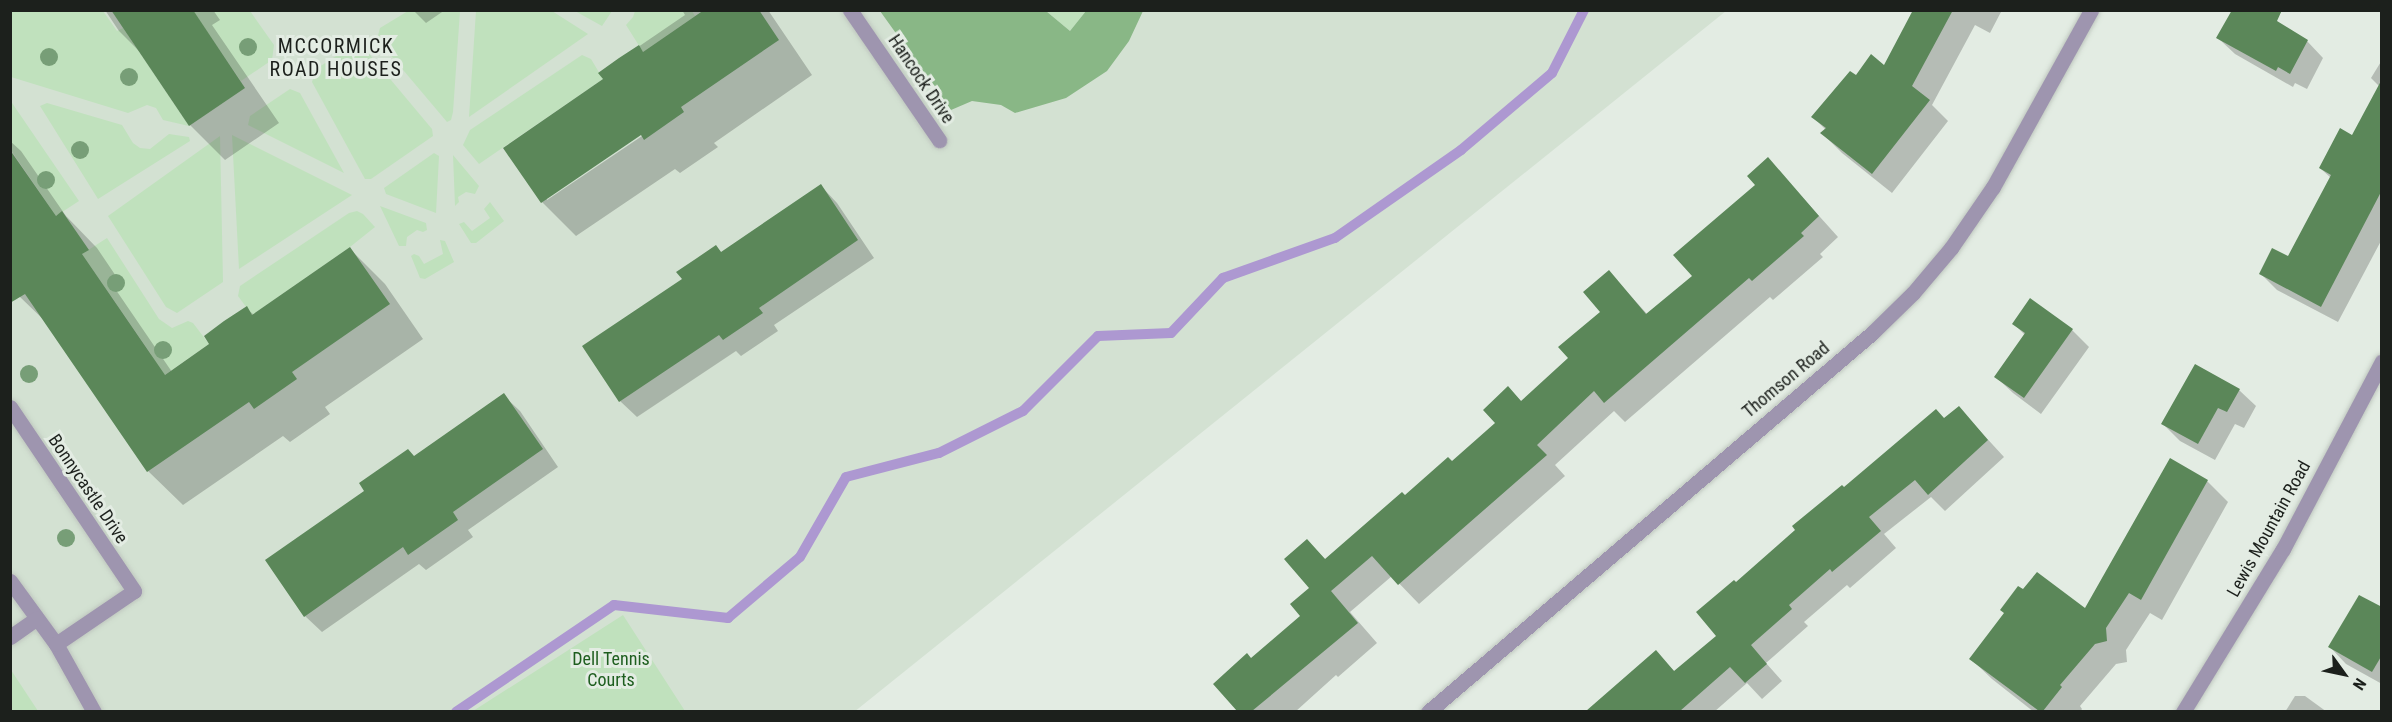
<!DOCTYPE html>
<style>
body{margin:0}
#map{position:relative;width:2392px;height:722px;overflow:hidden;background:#e3ece3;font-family:"Roboto Condensed",sans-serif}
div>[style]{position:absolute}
.built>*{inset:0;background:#d3e1d2}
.green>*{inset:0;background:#c0e1bd}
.forest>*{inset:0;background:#89b786}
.shadow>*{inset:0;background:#0003}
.stream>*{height:10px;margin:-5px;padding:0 5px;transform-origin:5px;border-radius:5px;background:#ad98d1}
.building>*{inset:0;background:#5b8759}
.roads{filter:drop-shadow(0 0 2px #bfc7bf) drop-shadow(0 0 2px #bfc7bf)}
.lane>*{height:15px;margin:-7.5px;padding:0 7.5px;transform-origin:7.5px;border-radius:7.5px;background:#9e95af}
.street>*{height:15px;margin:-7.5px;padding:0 7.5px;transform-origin:7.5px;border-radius:7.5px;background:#9e95af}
.trees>*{width:18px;height:18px;margin:-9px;border-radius:50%;background:#779e77}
span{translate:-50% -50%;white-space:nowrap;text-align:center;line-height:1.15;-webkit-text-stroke:6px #e3ece3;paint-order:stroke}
.street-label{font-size:18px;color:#1c201c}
.park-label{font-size:18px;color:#1e5e1f}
.neighbourhood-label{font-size:20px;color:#1c201c;letter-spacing:1.5px}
.frame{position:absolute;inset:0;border:12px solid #1c201c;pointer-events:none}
.north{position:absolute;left:2314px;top:644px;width:60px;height:60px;-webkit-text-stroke:4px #e3ece3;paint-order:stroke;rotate:123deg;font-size:16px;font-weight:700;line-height:24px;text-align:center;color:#1c201c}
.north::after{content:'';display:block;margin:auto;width:21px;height:27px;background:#1c201c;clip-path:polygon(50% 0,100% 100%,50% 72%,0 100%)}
</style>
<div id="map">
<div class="built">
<div style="clip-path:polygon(10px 11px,1726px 11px,854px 712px,11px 711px)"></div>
</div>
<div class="green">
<div style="clip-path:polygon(10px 11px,103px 11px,117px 31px,123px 28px,189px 126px,163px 120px,156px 108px,147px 105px,128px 113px,11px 77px)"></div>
<div style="clip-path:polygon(193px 11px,250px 11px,274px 45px,272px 60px,241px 81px)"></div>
<div style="clip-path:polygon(408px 11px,460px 11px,453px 112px,451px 120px,447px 122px,377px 39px,380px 28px)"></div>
<div style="clip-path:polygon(476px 11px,552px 11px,588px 34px,469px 117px)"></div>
<div style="clip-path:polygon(575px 11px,612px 11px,602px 26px)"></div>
<div style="clip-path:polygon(635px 11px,692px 11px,695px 16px,643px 52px,626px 25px,633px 17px)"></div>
<div style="clip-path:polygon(1046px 11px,1086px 11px,1070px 31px)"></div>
<div style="clip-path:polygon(353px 45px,365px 49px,432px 129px,433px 136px,371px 179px,365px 179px,312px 82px,316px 69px)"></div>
<div style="clip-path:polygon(582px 55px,591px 59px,603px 79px,479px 164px,463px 145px,470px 130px)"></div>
<div style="clip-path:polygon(290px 89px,300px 93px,344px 173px,248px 125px,250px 116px)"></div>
<div style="clip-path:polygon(10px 100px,79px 201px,56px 216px,11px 150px)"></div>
<div style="clip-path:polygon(47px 103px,122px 125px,133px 143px,140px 148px,150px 149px,169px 134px,189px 137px,190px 141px,98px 199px,40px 106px)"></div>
<div style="clip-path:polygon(232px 135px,352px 195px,239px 269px)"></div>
<div style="clip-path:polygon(220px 136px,223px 282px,177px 313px,166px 307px,108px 216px)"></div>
<div style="clip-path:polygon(434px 153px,439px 156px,436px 213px,386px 194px,384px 188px)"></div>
<div style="clip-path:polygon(453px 155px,479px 186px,475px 194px,466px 192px,458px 197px,459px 202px,455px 206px)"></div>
<div style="clip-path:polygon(490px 202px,504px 221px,476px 243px,471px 243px,459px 224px,464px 222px,472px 231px,490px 218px,484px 209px)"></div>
<div style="clip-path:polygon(380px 206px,426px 223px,427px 230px,423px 232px,417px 230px,407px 237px,406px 246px,399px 246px)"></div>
<div style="clip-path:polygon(357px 211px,363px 214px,375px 227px,350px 247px,252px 315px,238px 296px,240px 286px,349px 213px)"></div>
<div style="clip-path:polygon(107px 238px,159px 319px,172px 328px,188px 321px,193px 323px,209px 344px,156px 381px,151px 354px,82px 254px)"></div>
<div style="clip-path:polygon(440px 240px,445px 241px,454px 262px,425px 279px,420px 278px,411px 256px,414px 254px,419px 256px,424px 264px,443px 254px)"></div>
<div style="clip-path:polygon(623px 615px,685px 711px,473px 711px,556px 658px)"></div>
<div style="clip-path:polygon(11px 670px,38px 711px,11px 711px)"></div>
</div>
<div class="forest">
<div style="clip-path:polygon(880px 11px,1046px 11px,1070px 31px,1086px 11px,1143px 11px,1129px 41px,1107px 71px,1066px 98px,1015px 113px,1001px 105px,972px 101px,951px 110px)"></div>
</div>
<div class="shadow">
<div style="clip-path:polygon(105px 10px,213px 10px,220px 20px,212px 25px,279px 123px,225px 160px,190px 125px,143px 55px,119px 31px)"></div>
<div style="clip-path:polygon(413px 10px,445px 10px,426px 23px)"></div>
<div style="clip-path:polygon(evenodd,682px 10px,768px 10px,812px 75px,714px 143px,718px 147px,680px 173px,675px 169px,576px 236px,542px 202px,605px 80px,600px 73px,685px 15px,682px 10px,646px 129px,648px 132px,547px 200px,547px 197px,646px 129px)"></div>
<div style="clip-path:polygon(1915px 10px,2002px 10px,1990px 33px,1975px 25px,1932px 105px,1948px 121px,1892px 193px,1842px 153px,1822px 133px,1826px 130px,1813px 117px,1856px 77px,1885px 67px)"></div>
<div style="clip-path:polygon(2218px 38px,2307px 41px,2323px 58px,2307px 89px,2295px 83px,2293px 87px,2235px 54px)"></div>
<div style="clip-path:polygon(2382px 60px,2382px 239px,2338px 322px,2277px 290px,2261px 274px,2288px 258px,2331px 178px,2320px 168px,2353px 137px,2379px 86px,2371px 78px)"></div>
<div style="clip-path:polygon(10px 141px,21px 151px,66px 216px,97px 248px,122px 285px,116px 290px,172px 372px,211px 345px,246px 308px,254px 315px,350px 249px,385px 284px,423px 339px,325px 407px,330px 414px,290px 442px,283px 436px,183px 505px,148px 471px,48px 324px,20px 297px,10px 283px)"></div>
<div style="clip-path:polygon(1768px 159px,1838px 237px,1820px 254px,1823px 257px,1773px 300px,1770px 297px,1625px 422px,1614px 411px,1555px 465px,1565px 476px,1419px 604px,1392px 576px,1350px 612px,1377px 643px,1338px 677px,1336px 675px,1295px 712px,1239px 712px,1215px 684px,1251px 660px,1302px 617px,1311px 588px,1307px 541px,1326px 560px,1452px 463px,1497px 424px,1508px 388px,1522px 402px,1570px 359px,1602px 313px,1609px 272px,1648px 315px,1694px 276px,1758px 185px)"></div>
<div style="clip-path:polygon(821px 186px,837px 203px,874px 258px,774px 325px,778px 331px,741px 356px,736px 351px,637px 417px,620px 401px,684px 279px,716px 247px,722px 253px)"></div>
<div style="clip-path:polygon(2030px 300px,2072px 330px,2089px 347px,2041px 414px,2013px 393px,1996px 377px,2026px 336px,2014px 324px)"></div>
<div style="clip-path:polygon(2239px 390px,2256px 406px,2244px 428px,2235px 424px,2215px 460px,2180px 441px,2163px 424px)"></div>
<div style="clip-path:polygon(503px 395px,520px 411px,558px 467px,468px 530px,473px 537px,426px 570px,419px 564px,322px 632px,305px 616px)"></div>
<div style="clip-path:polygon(1959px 408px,2004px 457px,1945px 511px,1931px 497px,1884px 534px,1896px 548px,1850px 588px,1847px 585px,1804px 622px,1808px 626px,1766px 663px,1782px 681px,1762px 699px,1747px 683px,1714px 712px,1588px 712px,1656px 652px,1675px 672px,1718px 636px,1736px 584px,1844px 489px)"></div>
<div style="clip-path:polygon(2207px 481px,2228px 502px,2162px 620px,2150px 613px,2126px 650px,2127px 662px,2116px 664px,2080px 706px,2082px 709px,2080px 712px,2034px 712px,1992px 679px,1971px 659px,2085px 610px)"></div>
<div style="clip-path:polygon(2382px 609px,2382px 684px,2346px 664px,2330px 647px)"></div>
<div style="clip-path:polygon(2295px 696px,2305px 696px,2327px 712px,2285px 712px)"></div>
</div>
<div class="stream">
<div style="left:456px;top:712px;width:191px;rotate:-34.1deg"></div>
<div style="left:614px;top:605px;width:115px;rotate:6.5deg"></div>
<div style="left:728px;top:618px;width:94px;rotate:-40.3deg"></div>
<div style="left:800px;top:557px;width:92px;rotate:-60.1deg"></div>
<div style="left:846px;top:477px;width:96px;rotate:-14.5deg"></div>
<div style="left:939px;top:453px;width:94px;rotate:-26.6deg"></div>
<div style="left:1023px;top:411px;width:106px;rotate:-45deg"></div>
<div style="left:1098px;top:336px;width:73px;rotate:-2.4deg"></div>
<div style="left:1171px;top:333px;width:76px;rotate:-46.6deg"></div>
<div style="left:1223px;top:278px;width:119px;rotate:-19.7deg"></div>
<div style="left:1335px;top:238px;width:154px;rotate:-34.9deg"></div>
<div style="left:1461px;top:150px;width:119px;rotate:-40.2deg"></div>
<div style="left:1552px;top:73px;width:71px;rotate:-63.1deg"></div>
</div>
<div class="building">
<div style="clip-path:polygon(111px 10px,193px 10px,245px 88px,189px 126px)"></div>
<div style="clip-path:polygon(704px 10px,759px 10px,779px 40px,681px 107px,684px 112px,644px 140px,641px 135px,541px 203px,503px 148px,603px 79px,598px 73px,619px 58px,639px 45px,643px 52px)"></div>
<div style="clip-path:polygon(1913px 10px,1953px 10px,1912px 86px,1930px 100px,1872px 174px,1820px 133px,1826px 128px,1811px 117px,1850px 71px,1856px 75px,1871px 54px,1884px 65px)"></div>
<div style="clip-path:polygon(2232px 10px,2282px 10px,2277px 21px,2308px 40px,2290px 74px,2278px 67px,2276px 71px,2216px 38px)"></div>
<div style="clip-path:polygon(2382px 79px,2382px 190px,2321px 307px,2259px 274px,2272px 248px,2288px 256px,2331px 175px,2319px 168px,2340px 128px,2352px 135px)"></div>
<div style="clip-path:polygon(10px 150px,56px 216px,62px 211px,89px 250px,82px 254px,165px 375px,209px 344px,204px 336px,224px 321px,247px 306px,252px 315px,350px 247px,390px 304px,292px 372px,297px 379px,254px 409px,249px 402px,147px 472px,25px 294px,10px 303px)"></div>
<div style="clip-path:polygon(1768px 157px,1819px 216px,1801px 233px,1804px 236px,1752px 281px,1749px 278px,1604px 403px,1594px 391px,1537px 445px,1547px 455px,1398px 585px,1372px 556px,1331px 591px,1358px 623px,1252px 711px,1237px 711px,1213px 684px,1247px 653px,1251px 658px,1300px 616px,1290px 604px,1309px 588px,1284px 559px,1307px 539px,1325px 559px,1402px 492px,1405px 495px,1448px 457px,1452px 461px,1495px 423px,1483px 410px,1508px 386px,1521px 401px,1568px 358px,1558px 347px,1600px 312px,1583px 292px,1609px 270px,1646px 314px,1692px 276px,1673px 255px,1755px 185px,1747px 176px)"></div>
<div style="clip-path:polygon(821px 184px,858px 240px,759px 308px,763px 313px,723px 340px,719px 335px,619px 402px,582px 346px,682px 279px,676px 272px,697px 258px,716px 245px,721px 252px)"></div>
<div style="clip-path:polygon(2030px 298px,2073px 329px,2024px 398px,1994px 377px,2025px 333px,2012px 324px)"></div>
<div style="clip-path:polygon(2195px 364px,2240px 389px,2227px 412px,2218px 408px,2198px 444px,2161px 424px)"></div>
<div style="clip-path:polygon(504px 393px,543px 449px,453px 512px,458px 520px,408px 555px,403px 547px,304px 617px,265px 560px,364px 491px,359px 483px,408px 449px,414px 456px)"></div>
<div style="clip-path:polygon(1959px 406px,1988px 440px,1928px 495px,1915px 480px,1869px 517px,1881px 531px,1832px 572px,1830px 569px,1789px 605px,1792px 609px,1751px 645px,1767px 664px,1745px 683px,1730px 667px,1680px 711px,1586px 711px,1656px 650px,1674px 671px,1716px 636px,1696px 612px,1734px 580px,1736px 582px,1795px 530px,1792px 526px,1842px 485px,1844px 487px,1936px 409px,1944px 418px)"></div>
<div style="clip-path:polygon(2170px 458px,2208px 480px,2141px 600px,2129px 593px,2106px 628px,2107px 641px,2095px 644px,2060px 685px,2062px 687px,2043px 711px,2039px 711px,1969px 659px,2004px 613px,2000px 610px,2018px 586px,2023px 589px,2037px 572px,2085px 608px)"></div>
<div style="clip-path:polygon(2359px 595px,2382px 607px,2382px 655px,2372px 672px,2328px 647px)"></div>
</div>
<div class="roads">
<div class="lane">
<div style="left:10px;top:581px;width:78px;rotate:53.9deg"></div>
<div style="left:56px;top:644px;width:78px;rotate:60.8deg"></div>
<div style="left:10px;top:637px;width:32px;rotate:-35deg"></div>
<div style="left:56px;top:644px;width:94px;rotate:-34.2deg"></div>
</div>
<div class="street">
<div style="left:850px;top:10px;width:158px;rotate:55.6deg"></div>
<div style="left:10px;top:407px;width:222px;rotate:56deg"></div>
<div style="left:1428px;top:712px;width:584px;rotate:-40.48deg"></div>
<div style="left:1872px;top:333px;width:57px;rotate:-44.3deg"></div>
<div style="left:1913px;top:293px;width:59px;rotate:-49.8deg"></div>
<div style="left:1951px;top:248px;width:74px;rotate:-55.5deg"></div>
<div style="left:1993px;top:187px;width:202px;rotate:-61deg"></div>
<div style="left:2183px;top:712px;width:191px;rotate:-58.5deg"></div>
<div style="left:2283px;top:549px;width:212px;rotate:-62.2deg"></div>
</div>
</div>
<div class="trees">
<div style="left:248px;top:47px"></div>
<div style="left:49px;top:57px"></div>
<div style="left:129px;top:77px"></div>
<div style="left:80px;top:150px"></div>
<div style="left:46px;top:180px"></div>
<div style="left:116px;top:283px"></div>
<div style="left:163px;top:350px"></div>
<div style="left:29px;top:374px"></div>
<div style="left:66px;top:538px"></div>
</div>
<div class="street-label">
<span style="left:921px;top:79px;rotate:56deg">Hancock Drive</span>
<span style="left:1786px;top:380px;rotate:-40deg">Thomson Road</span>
<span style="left:88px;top:489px;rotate:56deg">Bonnycastle Drive</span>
<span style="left:2269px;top:529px;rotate:-61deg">Lewis Mountain Road</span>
</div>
<div class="park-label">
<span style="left:611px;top:670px">Dell Tennis<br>Courts</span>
</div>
<div class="neighbourhood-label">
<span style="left:336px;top:58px">MCCORMICK<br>ROAD HOUSES</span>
</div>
<div class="frame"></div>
<div class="north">N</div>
</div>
